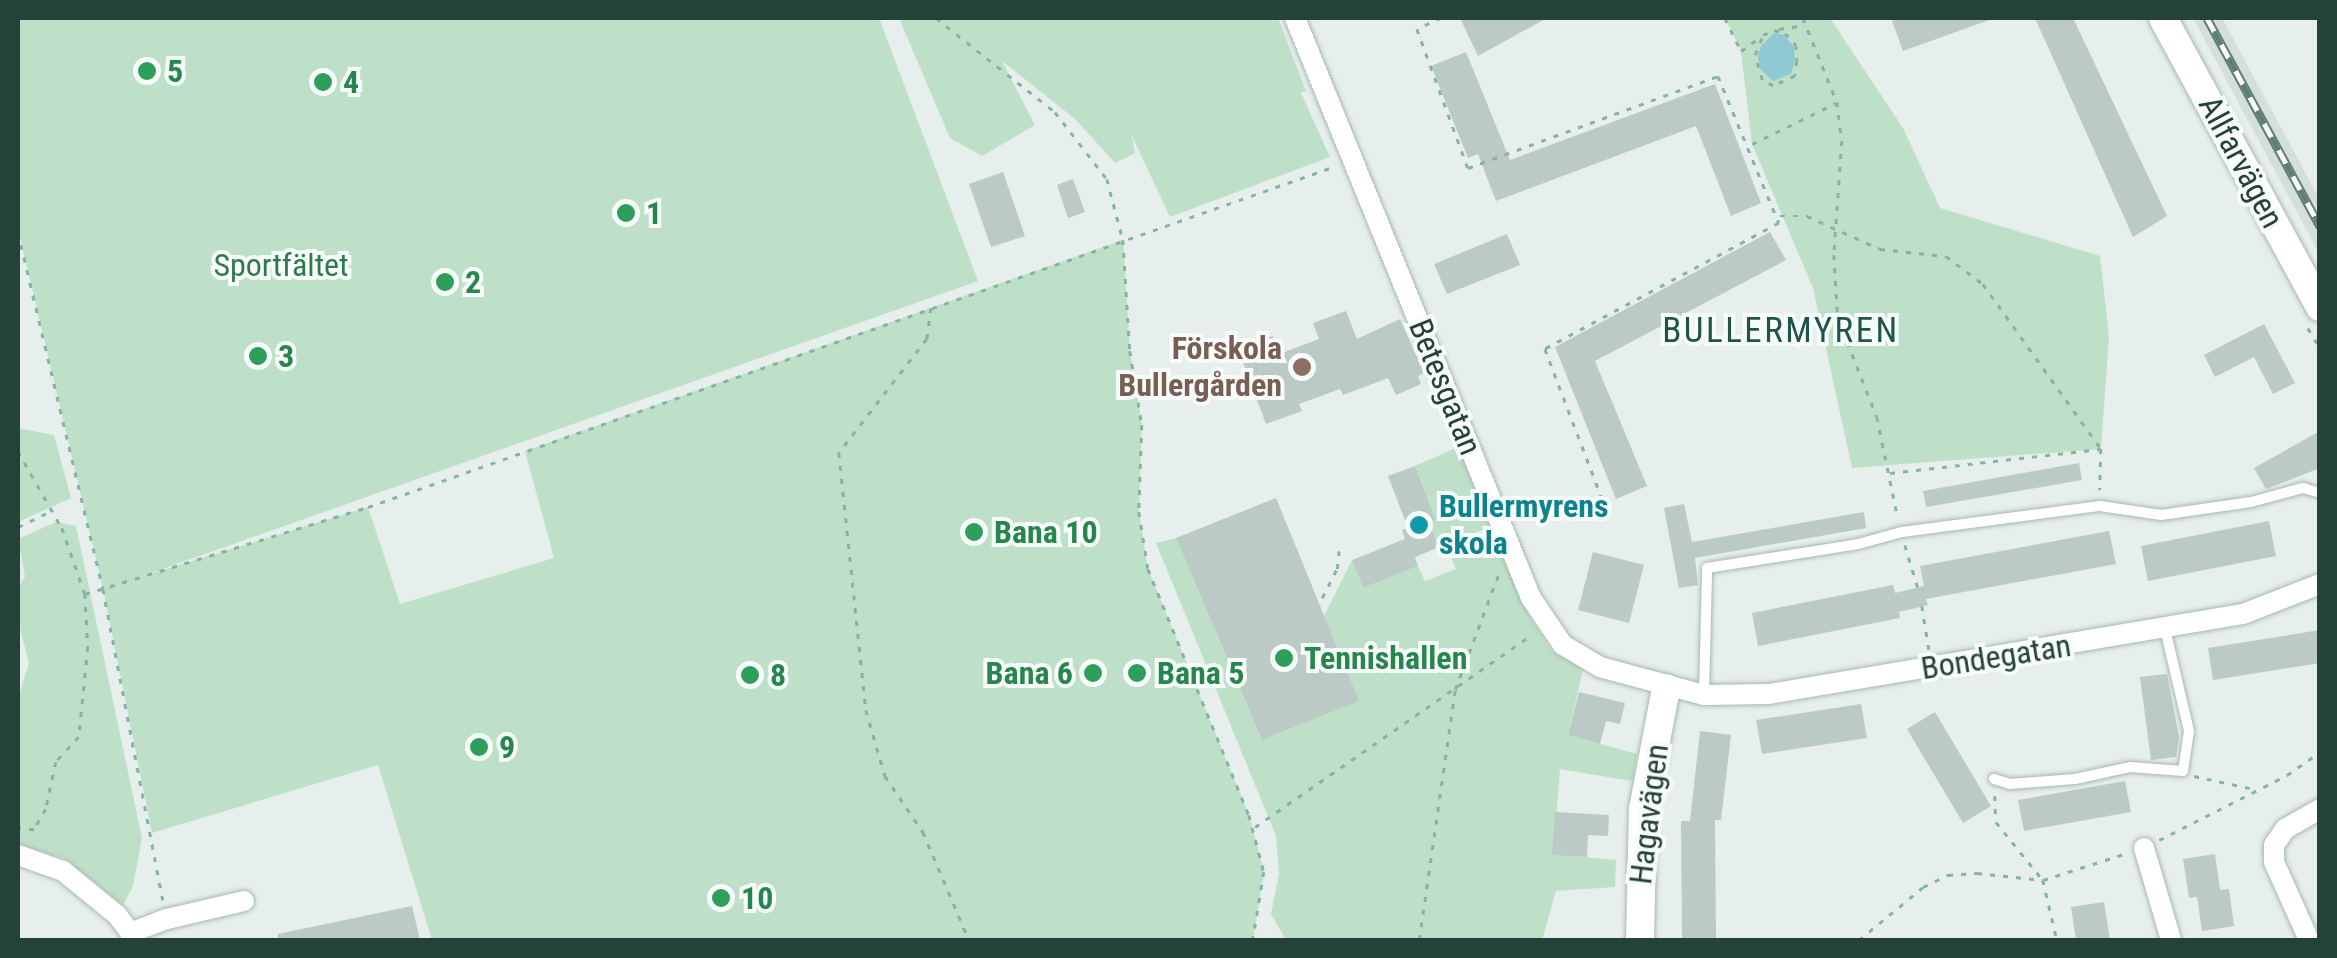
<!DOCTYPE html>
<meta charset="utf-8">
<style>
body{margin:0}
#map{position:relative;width:2337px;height:958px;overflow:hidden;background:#e6efeb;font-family:"Roboto Condensed",sans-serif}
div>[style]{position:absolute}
.built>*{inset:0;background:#d4dfda}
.green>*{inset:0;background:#bfe0c8}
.water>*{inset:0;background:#8ec9d4}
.building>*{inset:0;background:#bbcac4}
.path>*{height:2.5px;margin-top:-1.25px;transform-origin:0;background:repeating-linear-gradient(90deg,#86b3a5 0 5px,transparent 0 13px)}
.roads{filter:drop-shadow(0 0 2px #a8b8b2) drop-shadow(0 0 2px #a8b8b2)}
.lane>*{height:10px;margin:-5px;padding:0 5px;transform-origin:5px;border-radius:5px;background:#fff}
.street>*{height:20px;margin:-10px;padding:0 10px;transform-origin:10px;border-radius:10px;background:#fff}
.secondary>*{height:28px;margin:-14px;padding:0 14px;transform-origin:14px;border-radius:14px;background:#fff}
.rail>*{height:9px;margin-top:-4.5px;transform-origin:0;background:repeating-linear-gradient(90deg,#f7fbf9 0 15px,#5f7d75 0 30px);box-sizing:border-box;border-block:2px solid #5f7d75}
.dots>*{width:28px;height:28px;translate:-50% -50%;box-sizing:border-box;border:5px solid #f7fbf9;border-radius:50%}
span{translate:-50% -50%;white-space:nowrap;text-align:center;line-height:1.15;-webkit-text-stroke:8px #f7fbf9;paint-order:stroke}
.leisure-label{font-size:32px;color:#27864d;font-weight:700}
.left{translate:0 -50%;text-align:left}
.right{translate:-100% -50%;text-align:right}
.street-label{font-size:32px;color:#24423a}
.park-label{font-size:32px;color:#2d7a4b}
.education-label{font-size:32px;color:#785e54;font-weight:700}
.culture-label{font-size:32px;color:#0d838f;font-weight:700}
.neighbourhood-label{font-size:35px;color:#1f5548;letter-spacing:2.5px}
.frame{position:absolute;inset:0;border:20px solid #24423a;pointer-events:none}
</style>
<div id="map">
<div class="built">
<div style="clip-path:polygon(2193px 18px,2222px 18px,2319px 198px,2319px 253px)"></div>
</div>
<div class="green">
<div style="clip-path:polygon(18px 18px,879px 18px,978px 281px,140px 577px,368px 507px,400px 604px,554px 558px,525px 451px,1123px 240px,1130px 351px,1142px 425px,1139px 512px,1148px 569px,1249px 815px,1264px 872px,1253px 940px,432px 940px,378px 765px,152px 833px,103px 589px,18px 229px)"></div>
<div style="clip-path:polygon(899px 18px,1278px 18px,1306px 91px,1301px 93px,1330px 157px,1170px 217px,1132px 136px,1135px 153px,1115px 163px,1075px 119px,1002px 61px,1035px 125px,982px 156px,950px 138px)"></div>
<div style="clip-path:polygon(1725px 18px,1830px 18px,1903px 128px,1940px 208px,2100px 256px,2109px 336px,2101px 449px,1852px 468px,1813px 288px,1752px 144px,1741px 51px)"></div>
<div style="clip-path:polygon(18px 428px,54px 435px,71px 498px,18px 522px)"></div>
<div style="clip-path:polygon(1458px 447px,1490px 527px,1439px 547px,1429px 523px,1436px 519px,1415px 466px)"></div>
<div style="clip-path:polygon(56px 522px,76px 526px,142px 838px,133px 886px,123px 905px,64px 858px,18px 845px,18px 698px,29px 663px,18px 621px,18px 587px,25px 577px,18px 539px)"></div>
<div style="clip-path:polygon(1494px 536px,1530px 618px,1550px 649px,1583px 670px,1568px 735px,1637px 754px,1632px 781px,1560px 769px,1553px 854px,1616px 860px,1615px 887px,1556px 891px,1542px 940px,1286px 940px,1271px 914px,1279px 874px,1276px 836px,1156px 543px,1176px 538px,1262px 740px,1358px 701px,1324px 616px,1352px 560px,1363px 588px,1418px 566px,1425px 581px,1456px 569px,1450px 555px)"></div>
</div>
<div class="water">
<div style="clip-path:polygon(1774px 33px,1784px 35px,1794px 47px,1795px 61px,1791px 74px,1773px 81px,1760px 69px,1758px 56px,1761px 46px)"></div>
</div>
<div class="building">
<div style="clip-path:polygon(1460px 18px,1547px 18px,1478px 56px)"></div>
<div style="clip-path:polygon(1902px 18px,1992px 18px,1992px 19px,1903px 51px,1892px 21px)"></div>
<div style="clip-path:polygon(2035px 18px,2073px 18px,2167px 216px,2133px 237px)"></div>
<div style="clip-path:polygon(1466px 52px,1510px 160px,1715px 84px,1761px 203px,1731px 216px,1696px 126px,1496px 201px,1478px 154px,1468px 158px,1431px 66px)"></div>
<div style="clip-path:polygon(1003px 172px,1025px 236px,991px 247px,969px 184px)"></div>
<div style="clip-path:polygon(1073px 179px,1085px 212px,1068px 218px,1057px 185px)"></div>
<div style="clip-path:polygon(1770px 232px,1786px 260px,1595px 361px,1647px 486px,1616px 499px,1555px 347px)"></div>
<div style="clip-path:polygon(1507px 234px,1520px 265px,1447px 294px,1434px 264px)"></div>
<div style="clip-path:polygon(1346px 311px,1357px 339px,1400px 319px,1424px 373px,1418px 376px,1421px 384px,1396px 395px,1388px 378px,1343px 395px,1340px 389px,1299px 404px,1302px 411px,1266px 424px,1238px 349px,1273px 336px,1279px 354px,1319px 339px,1313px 323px)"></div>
<div style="clip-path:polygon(2264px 324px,2295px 383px,2273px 394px,2254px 357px,2215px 377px,2204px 355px)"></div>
<div style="clip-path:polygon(2320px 431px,2320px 468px,2266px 489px,2254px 468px)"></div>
<div style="clip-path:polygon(2079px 463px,2082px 480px,1926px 507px,1923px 491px)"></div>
<div style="clip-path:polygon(1415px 466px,1436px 520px,1429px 523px,1439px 547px,1415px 557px,1418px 566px,1363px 588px,1352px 560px,1405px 539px,1402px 530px,1408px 528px,1388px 476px)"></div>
<div style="clip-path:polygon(1276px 498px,1359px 701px,1262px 740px,1176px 538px)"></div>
<div style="clip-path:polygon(1684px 504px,1692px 542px,1864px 512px,1866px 528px,1695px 558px,1698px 585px,1679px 588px,1664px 508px)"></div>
<div style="clip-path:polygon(2269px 521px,2276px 556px,2148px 581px,2141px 546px)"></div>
<div style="clip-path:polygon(2109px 531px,2116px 564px,1926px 599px,1928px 605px,1899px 612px,1900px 618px,1758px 646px,1752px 613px,1893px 585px,1895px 593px,1924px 586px,1920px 566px)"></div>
<div style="clip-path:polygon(1593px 552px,1644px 565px,1629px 623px,1578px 610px)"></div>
<div style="clip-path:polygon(2320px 630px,2320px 663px,2213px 680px,2208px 648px)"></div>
<div style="clip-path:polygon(2167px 674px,2179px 737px,2176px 757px,2151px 760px,2140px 677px)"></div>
<div style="clip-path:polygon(1579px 692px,1625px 703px,1620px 724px,1606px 721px,1600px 744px,1568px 735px)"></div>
<div style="clip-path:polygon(1861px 704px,1867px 738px,1762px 754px,1756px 720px)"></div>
<div style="clip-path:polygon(1935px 712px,1991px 806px,1963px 823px,1907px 729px)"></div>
<div style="clip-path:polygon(1700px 731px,1731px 735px,1721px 820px,1715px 820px,1716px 938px,1682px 938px,1681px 821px,1690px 821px)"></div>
<div style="clip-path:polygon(2125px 781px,2131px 812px,2024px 831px,2018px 800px)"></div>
<div style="clip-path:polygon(1555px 812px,1609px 815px,1608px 836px,1588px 835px,1587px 857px,1552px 855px)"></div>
<div style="clip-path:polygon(2215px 854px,2220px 890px,2229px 889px,2234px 926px,2202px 931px,2197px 897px,2189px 898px,2183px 859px)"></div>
<div style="clip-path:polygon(2104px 902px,2110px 940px,2076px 940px,2071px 907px)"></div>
<div style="clip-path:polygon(412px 906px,420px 940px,278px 940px,278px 934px)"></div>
</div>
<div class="path">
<div style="left:936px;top:18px;width:152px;rotate:38.3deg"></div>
<div style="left:1055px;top:112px;width:85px;rotate:52.2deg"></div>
<div style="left:1107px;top:179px;width:63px;rotate:75.3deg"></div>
<div style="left:1123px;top:240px;width:111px;rotate:86.4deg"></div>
<div style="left:1130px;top:351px;width:75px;rotate:80.8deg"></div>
<div style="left:1142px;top:425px;width:87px;rotate:92deg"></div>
<div style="left:1139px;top:512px;width:58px;rotate:81deg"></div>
<div style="left:1148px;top:569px;width:266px;rotate:67.7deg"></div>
<div style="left:1249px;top:815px;width:59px;rotate:75.3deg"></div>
<div style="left:1264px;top:872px;width:69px;rotate:99.2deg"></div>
<div style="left:1441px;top:18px;width:26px;rotate:155deg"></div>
<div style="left:1417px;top:29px;width:148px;rotate:69.9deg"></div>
<div style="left:1468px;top:168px;width:266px;rotate:-20.2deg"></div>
<div style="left:1718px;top:76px;width:159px;rotate:67.5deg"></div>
<div style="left:1779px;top:223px;width:266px;rotate:151.7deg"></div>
<div style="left:1545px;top:349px;width:173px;rotate:69.1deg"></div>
<div style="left:1725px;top:18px;width:37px;rotate:64deg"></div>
<div style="left:1741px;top:51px;width:22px;rotate:-36deg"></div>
<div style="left:1803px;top:18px;width:91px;rotate:68deg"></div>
<div style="left:1837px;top:102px;width:39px;rotate:83deg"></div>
<div style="left:1842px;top:141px;width:114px;rotate:94deg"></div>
<div style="left:1834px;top:255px;width:63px;rotate:86.4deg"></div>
<div style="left:1838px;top:318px;width:106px;rotate:68.5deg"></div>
<div style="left:1877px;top:417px;width:103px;rotate:78.3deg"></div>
<div style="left:1779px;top:29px;width:26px;rotate:-9deg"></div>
<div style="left:1774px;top:30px;width:11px;rotate:15deg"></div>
<div style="left:1785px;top:33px;width:16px;rotate:47deg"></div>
<div style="left:1796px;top:45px;width:16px;rotate:86deg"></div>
<div style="left:1797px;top:61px;width:15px;rotate:98deg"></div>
<div style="left:1795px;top:76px;width:24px;rotate:156deg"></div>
<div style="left:1773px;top:86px;width:13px;rotate:-151deg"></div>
<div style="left:1762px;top:80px;width:26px;rotate:-106deg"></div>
<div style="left:1755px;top:55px;width:22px;rotate:-68deg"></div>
<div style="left:1763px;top:35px;width:12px;rotate:-24deg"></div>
<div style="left:1752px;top:144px;width:93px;rotate:-26deg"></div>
<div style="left:1780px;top:216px;width:27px"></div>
<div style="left:1807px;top:216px;width:80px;rotate:24.3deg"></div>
<div style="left:1880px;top:249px;width:66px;rotate:6.1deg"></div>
<div style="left:1946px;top:256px;width:46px;rotate:37.1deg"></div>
<div style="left:1983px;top:284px;width:203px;rotate:54.4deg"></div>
<div style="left:2101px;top:449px;width:41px;rotate:91.4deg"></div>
<div style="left:18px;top:232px;width:367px;rotate:76.6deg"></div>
<div style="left:103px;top:589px;width:317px;rotate:79.1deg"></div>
<div style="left:931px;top:308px;width:31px;rotate:97deg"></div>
<div style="left:927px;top:339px;width:144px;rotate:127.7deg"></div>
<div style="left:839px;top:453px;width:258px;rotate:84deg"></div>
<div style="left:866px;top:710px;width:69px;rotate:73.9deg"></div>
<div style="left:885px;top:776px;width:68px;rotate:55.8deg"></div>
<div style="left:923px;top:832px;width:117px;rotate:66.9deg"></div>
<div style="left:2308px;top:328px;width:23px;rotate:59deg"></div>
<div style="left:18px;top:451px;width:89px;rotate:60.3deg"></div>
<div style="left:62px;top:528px;width:70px;rotate:70.8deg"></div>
<div style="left:85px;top:594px;width:53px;rotate:86.8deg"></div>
<div style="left:88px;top:647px;width:90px;rotate:95.7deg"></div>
<div style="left:79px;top:737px;width:34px;rotate:133deg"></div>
<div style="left:56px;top:762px;width:48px;rotate:102deg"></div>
<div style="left:46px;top:809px;width:24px;rotate:120deg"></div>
<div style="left:34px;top:830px;width:16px;rotate:-173deg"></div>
<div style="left:1890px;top:473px;width:212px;rotate:-6.5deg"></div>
<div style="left:18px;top:527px;width:37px;rotate:-26deg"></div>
<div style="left:1905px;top:545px;width:45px;rotate:73.2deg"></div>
<div style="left:85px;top:594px;width:296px;rotate:-17.1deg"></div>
<div style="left:368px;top:507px;width:1026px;rotate:-19.41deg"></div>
<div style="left:1322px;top:598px;width:33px;rotate:-63deg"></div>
<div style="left:1337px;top:569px;width:18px;rotate:-84deg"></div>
<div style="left:1922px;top:606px;width:44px;rotate:80.8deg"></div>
<div style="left:2194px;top:776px;width:61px;rotate:12.2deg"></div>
<div style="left:1995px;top:796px;width:26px;rotate:88deg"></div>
<div style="left:1996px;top:822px;width:75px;rotate:51deg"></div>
<div style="left:2043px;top:880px;width:62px;rotate:76.9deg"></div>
<div style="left:1255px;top:827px;width:336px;rotate:-34.8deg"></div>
<div style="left:2159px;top:840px;width:144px;rotate:-26.9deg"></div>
<div style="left:2287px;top:775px;width:40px;rotate:-34.9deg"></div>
<div style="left:1419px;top:940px;width:253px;rotate:-81.8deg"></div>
<div style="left:1455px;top:690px;width:128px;rotate:-69.4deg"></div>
<div style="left:1859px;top:940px;width:83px;rotate:-39.6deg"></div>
<div style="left:1923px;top:887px;width:28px;rotate:-26deg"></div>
<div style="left:1948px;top:875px;width:29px;rotate:-4deg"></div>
<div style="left:1977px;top:873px;width:66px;rotate:6.1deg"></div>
<div style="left:2043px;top:880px;width:85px;rotate:-17.8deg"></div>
</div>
<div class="roads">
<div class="lane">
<div style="left:1704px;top:695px;width:127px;rotate:-88.6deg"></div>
<div style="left:1707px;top:568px;width:153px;rotate:-9deg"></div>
<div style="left:1858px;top:544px;width:46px;rotate:-15.3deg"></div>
<div style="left:1902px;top:532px;width:200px;rotate:-7.5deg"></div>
<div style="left:2100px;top:506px;width:62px;rotate:8.4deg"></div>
<div style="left:2161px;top:515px;width:91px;rotate:-8.2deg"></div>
<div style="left:2251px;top:502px;width:54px;rotate:-15.1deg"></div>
<div style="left:2303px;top:488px;width:18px;rotate:16deg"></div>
<div style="left:1994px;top:779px;width:17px;rotate:17deg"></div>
<div style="left:2010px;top:784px;width:65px;rotate:-4.4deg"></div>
<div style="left:2075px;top:779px;width:56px;rotate:-12.3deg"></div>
<div style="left:2130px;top:767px;width:53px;rotate:4.3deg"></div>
<div style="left:2183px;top:771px;width:40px;rotate:-81.5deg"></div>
<div style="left:2189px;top:731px;width:105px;rotate:-103.2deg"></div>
</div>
<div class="street">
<div style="left:1295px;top:18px;width:626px;rotate:67.86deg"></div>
<div style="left:1531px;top:598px;width:57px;rotate:55.8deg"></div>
<div style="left:1563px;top:645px;width:43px;rotate:30.7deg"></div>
<div style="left:1600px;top:667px;width:108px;rotate:15.1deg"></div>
<div style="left:1704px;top:695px;width:65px;rotate:-0.9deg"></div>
<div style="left:1769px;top:694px;width:481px;rotate:-9.6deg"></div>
<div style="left:2243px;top:614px;width:83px;rotate:-21.3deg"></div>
<div style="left:2144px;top:848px;width:96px;rotate:73.6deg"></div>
<div style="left:18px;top:855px;width:48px;rotate:19.6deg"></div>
<div style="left:63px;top:871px;width:70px;rotate:39.2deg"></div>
<div style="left:117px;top:915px;width:31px;rotate:53deg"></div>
<div style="left:130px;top:933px;width:40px;rotate:-21deg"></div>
<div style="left:167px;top:919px;width:79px;rotate:-13.2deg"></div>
<div style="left:2309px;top:940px;width:85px;rotate:-114.2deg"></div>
<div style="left:2274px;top:862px;width:17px;rotate:-90deg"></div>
<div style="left:2274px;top:845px;width:19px;rotate:-55deg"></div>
<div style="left:2285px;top:829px;width:40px;rotate:-29.7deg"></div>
</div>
<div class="secondary">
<div style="left:2163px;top:18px;width:329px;rotate:61.5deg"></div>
<div style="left:1640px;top:940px;width:131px;rotate:-88.7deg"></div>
<div style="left:1643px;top:809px;width:123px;rotate:-79.2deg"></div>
</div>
</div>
<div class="rail">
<div style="left:2207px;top:18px;width:237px;rotate:61.5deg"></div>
</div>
<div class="dots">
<div style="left:147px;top:71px;background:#2e9e5b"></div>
<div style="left:323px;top:82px;background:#2e9e5b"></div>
<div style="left:626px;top:213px;background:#2e9e5b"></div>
<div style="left:445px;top:282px;background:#2e9e5b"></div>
<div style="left:258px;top:356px;background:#2e9e5b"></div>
<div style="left:1302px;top:367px;background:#8d6e63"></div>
<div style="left:1419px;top:525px;background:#0f9aa8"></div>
<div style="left:974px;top:532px;background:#2e9e5b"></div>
<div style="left:1284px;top:658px;background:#2e9e5b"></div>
<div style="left:1093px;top:673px;background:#2e9e5b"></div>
<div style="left:1137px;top:673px;background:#2e9e5b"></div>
<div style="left:750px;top:675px;background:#2e9e5b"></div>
<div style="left:479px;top:747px;background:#2e9e5b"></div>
<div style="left:721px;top:898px;background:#2e9e5b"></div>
</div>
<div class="leisure-label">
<span class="left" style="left:167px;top:71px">5</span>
<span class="left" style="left:343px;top:82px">4</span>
<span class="left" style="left:646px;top:213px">1</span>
<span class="left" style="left:465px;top:282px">2</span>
<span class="left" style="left:278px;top:356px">3</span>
<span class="left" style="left:994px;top:532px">Bana 10</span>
<span class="left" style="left:1304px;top:658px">Tennishallen</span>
<span class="right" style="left:1073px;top:673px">Bana 6</span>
<span class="left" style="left:1157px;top:673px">Bana 5</span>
<span class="left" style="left:770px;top:675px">8</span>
<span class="left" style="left:499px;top:747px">9</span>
<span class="left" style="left:741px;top:898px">10</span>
</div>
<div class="street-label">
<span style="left:2241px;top:162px;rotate:62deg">Allfarvägen</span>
<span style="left:1445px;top:387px;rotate:68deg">Betesgatan</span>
<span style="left:1996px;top:657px;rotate:-9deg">Bondegatan</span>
<span style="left:1649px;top:814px;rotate:-83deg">Hagavägen</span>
</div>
<div class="park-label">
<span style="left:281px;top:265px">Sportfältet</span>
</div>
<div class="education-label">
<span class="right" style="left:1282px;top:367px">Förskola<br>Bullergården</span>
</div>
<div class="culture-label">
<span class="left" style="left:1439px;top:525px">Bullermyrens<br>skola</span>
</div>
<div class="neighbourhood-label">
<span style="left:1781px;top:331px">BULLERMYREN</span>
</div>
<div class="frame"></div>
</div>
